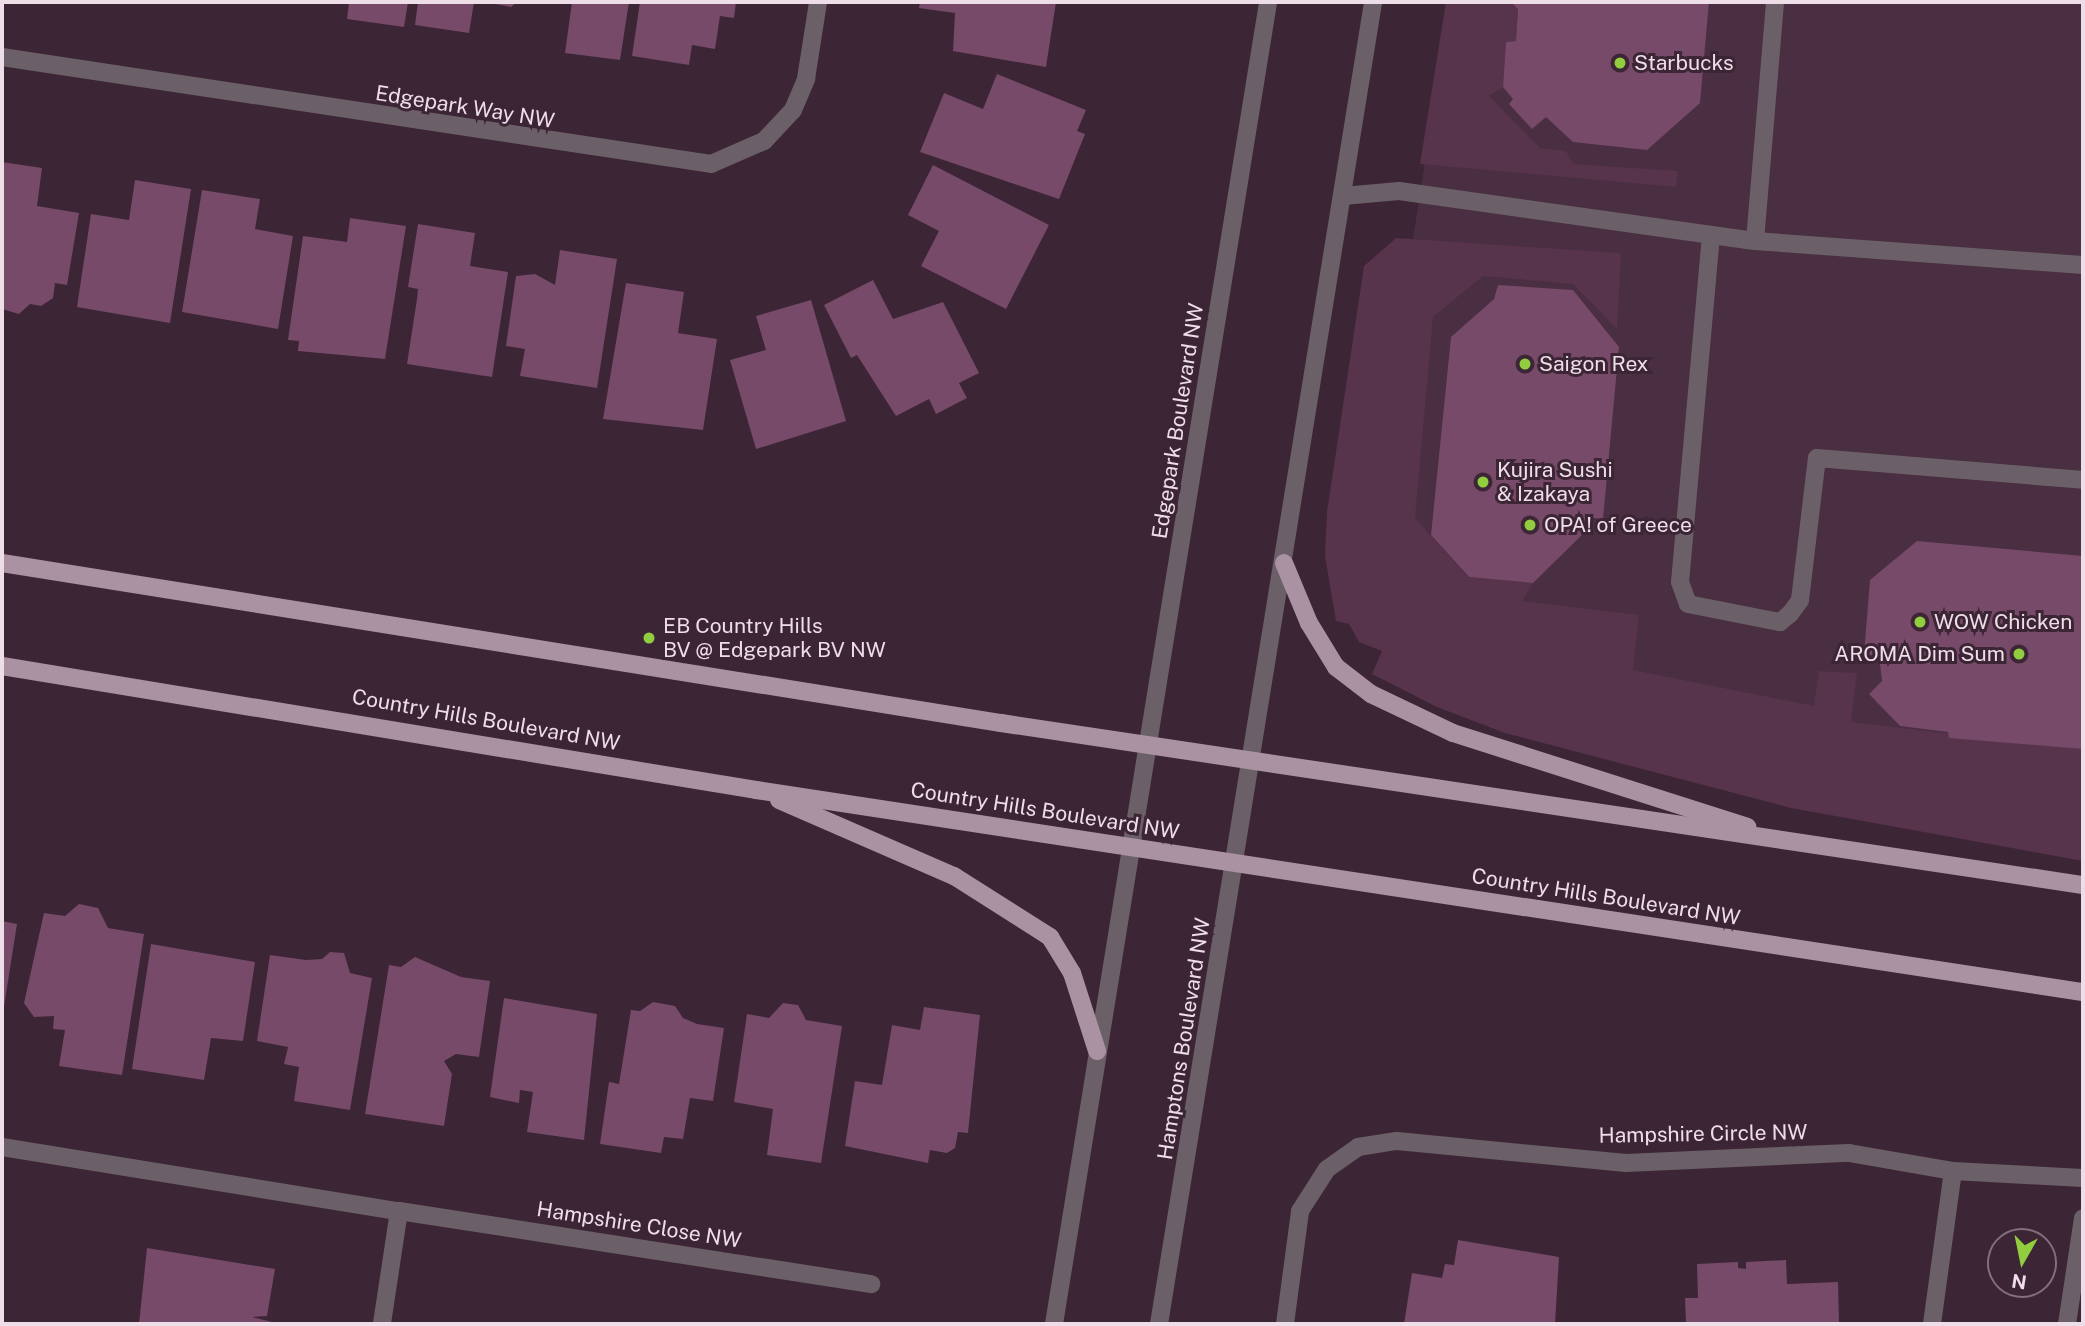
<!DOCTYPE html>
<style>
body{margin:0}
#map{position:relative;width:2085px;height:1326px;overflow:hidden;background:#3c2535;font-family:"Public Sans",sans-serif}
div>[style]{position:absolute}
.built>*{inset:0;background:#4a2e41}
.green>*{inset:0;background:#57334c}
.building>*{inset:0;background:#764a68}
.minor>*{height:18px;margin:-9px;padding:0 9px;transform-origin:9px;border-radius:9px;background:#6c6068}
.major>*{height:18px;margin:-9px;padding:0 9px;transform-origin:9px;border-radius:9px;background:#aa92a2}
.dots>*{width:19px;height:19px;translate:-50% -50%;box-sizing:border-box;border:4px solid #3c2535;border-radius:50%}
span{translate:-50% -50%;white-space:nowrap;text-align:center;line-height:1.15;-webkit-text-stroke:6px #3c2535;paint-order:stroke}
.poi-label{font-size:21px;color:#eedee8}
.left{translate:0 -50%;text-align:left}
.right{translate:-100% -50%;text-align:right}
.street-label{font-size:21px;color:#eedee8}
.frame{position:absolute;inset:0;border:4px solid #eedee8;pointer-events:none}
.north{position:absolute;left:1987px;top:1228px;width:70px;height:70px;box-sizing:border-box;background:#3c2535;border:2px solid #836f7d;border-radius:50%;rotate:189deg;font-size:19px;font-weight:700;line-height:28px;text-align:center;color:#eedee8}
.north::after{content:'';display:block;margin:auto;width:24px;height:32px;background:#92cd3f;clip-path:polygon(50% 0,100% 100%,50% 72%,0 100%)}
</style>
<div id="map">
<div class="built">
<div style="clip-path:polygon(1450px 2px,2083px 2px,2083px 800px,1355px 609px)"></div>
</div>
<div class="green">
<div style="clip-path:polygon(1446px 2px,1511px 2px,1518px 9px,1516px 41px,1506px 42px,1503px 87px,1489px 96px,1540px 148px,1566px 151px,1573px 164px,1678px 171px,1676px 187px,1420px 164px)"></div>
<div style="clip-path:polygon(1396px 238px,1621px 253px,1617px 329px,1573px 284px,1483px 276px,1433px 317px,1415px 518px,1468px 577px,1533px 583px,1522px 601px,1639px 615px,1633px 670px,1814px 706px,1819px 671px,1857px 673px,1851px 722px,2083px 749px,2083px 861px,1791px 808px,1505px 733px,1437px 707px,1372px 674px,1382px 651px,1359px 642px,1349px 624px,1336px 621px,1325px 556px,1327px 512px,1364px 266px)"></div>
</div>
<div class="building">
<div style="clip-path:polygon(349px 2px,408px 2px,404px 27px,347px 19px)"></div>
<div style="clip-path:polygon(418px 2px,474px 2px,469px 33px,415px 25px)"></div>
<div style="clip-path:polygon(484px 2px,517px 2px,511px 7px)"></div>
<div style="clip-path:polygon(572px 2px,629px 2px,620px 60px,565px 53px)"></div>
<div style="clip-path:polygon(640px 2px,736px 2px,734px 18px,720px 16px,715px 49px,692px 45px,689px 65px,632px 56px)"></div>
<div style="clip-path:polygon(920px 2px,1056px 2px,1046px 67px,953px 51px,955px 13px,919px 8px)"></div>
<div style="clip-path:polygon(1511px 2px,1709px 2px,1700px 103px,1647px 150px,1573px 142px,1546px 117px,1532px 129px,1509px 104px,1513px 99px,1503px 87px,1506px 42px,1516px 41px,1518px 9px)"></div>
<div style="clip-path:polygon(997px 74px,1086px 110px,1077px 131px,1085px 134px,1059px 199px,920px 152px,944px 93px,983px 109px)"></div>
<div style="clip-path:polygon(2px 162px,42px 168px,37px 206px,79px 213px,67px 285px,55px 283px,53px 298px,41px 306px,30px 304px,19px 314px,2px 309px)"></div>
<div style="clip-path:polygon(933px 165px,1049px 225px,1006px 309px,921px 266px,939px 231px,908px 215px)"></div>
<div style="clip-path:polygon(135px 180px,191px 189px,170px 323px,77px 307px,91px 214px,129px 220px)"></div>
<div style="clip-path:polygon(202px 190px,260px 199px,255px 229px,293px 236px,278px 329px,182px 312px)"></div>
<div style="clip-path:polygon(350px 218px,406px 226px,385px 359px,298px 351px,299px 341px,288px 340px,303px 236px,347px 242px)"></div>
<div style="clip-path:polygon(418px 224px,475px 233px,470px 266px,508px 272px,492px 377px,407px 364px,417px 299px,418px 289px,408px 287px)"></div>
<div style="clip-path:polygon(560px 250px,617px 259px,597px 388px,520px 376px,525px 349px,506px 346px,516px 276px,535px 274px,555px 285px)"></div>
<div style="clip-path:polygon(873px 280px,893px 319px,943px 302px,979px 373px,959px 383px,967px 398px,936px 414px,929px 399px,896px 416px,857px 355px,851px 358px,824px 305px)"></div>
<div style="clip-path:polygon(626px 283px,684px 292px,678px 333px,717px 339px,703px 430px,603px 419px)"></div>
<div style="clip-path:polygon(1498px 285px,1573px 290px,1619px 347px,1603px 519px,1587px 517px,1585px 532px,1533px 583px,1469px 577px,1431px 535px,1451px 337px,1494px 299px)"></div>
<div style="clip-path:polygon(811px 300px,846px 421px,756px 449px,730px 360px,766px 350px,756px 316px)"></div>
<div style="clip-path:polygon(1917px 541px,2083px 556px,2083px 749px,1949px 738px,1948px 732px,1900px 726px,1869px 694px,1882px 681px,1879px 656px,1864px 654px,1870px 580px)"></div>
<div style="clip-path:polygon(79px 904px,98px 908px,108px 928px,144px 934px,122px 1075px,59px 1066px,65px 1030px,53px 1029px,54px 1016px,34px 1017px,24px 1003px,44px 913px,65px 916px)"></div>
<div style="clip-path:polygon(2px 921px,17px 924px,3px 1013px,2px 1013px)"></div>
<div style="clip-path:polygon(151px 944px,255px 962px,243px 1041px,211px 1038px,204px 1080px,132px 1069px)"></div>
<div style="clip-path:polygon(330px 952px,344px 953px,350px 973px,372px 978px,350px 1110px,294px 1101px,299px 1067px,284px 1064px,288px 1047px,257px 1041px,270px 955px,306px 960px,322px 959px)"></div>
<div style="clip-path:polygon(415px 957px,461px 977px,490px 981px,479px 1057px,456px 1054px,444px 1061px,452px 1074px,444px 1126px,365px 1114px,389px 965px,401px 967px)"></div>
<div style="clip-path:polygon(504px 998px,597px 1014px,584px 1140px,527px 1132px,533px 1092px,520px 1090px,519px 1103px,490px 1097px)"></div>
<div style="clip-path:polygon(653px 1002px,675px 1006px,683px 1018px,697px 1024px,724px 1028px,713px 1101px,690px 1098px,683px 1139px,664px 1137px,661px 1153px,600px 1144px,609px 1082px,619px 1084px,631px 1010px,640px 1011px)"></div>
<div style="clip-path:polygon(783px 1003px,798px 1005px,806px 1020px,842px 1026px,821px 1163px,767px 1155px,773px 1109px,734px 1102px,747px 1014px,769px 1018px)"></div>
<div style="clip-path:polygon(924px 1007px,980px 1015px,968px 1133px,958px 1132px,955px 1148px,947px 1153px,930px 1150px,928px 1163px,845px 1146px,855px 1081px,882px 1085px,892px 1025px,920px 1030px)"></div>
<div style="clip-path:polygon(1458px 1240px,1559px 1257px,1555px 1324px,1404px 1324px,1412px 1273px,1442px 1278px,1445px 1264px,1454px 1265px)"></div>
<div style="clip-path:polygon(147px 1248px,275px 1269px,267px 1316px,252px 1317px,280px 1324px,139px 1324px)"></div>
<div style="clip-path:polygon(1786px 1260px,1787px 1284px,1838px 1282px,1839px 1324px,1686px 1324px,1685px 1298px,1698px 1298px,1697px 1264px,1738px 1262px,1738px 1268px,1746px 1269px,1746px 1262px)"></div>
</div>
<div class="minor">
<div style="left:2px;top:57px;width:717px;rotate:8.58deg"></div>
<div style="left:711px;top:164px;width:58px;rotate:-23.5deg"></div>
<div style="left:764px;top:141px;width:42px;rotate:-46.9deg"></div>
<div style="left:793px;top:110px;width:34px;rotate:-67deg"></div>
<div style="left:806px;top:79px;width:78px;rotate:-81.1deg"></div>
<div style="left:1343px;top:196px;width:56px;rotate:-5.1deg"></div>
<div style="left:1399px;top:191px;width:359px;rotate:8deg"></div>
<div style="left:1755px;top:241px;width:329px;rotate:4.2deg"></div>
<div style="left:1711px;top:235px;width:348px;rotate:95.1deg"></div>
<div style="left:1680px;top:582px;width:23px;rotate:70deg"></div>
<div style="left:1688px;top:604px;width:94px;rotate:11.1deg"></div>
<div style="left:1780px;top:622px;width:13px;rotate:-39deg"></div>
<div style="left:1790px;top:614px;width:17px;rotate:-54deg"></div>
<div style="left:1800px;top:600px;width:143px;rotate:-83.2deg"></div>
<div style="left:1817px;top:458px;width:267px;rotate:4.7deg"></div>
<div style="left:1755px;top:241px;width:240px;rotate:-85.2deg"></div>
<div style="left:2px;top:1147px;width:402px;rotate:9.2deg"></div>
<div style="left:399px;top:1211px;width:114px;rotate:98.6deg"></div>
<div style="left:399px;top:1211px;width:478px;rotate:8.8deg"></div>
<div style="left:1054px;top:1324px;width:1339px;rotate:-80.8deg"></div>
<div style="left:1159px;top:1324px;width:1339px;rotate:-80.8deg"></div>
<div style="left:1285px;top:1324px;width:114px;rotate:-82.4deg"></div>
<div style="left:1300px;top:1211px;width:50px;rotate:-57.3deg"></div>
<div style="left:1327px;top:1169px;width:38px;rotate:-35deg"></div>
<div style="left:1358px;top:1147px;width:39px;rotate:-9deg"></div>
<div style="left:1397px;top:1141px;width:230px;rotate:5.5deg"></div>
<div style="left:1626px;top:1163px;width:223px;rotate:-2.6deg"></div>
<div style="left:1849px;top:1153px;width:106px;rotate:9.8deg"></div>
<div style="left:1953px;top:1171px;width:130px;rotate:3.1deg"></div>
<div style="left:1932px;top:1324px;width:154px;rotate:-82.2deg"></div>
<div style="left:2067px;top:1324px;width:107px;rotate:-81.4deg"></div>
</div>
<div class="major">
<div style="left:2px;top:563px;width:1012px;rotate:9.1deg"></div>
<div style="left:1001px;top:723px;width:1094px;rotate:8.52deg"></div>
<div style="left:1284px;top:563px;width:65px;rotate:67.4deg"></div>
<div style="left:1309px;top:623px;width:52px;rotate:58.5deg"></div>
<div style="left:1336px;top:667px;width:44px;rotate:37.6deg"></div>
<div style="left:1371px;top:694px;width:91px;rotate:25.4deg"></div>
<div style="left:1453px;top:733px;width:309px;rotate:17.7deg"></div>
<div style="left:2px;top:666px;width:764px;rotate:9.34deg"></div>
<div style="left:756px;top:790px;width:1342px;rotate:8.66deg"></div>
<div style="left:779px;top:800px;width:191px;rotate:23.5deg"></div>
<div style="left:954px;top:876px;width:114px;rotate:32.4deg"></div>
<div style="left:1050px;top:937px;width:42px;rotate:58.6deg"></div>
<div style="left:1072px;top:973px;width:82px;rotate:72.2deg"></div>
</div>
<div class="dots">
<div style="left:1620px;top:63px;background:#92cd3f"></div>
<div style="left:1525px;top:364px;background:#92cd3f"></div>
<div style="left:1483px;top:482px;background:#92cd3f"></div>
<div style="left:1530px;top:525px;background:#92cd3f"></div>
<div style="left:1920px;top:622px;background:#92cd3f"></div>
<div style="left:649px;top:638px;background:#92cd3f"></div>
<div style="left:2019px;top:654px;background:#92cd3f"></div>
</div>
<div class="poi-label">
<span class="left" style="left:1634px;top:63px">Starbucks</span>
<span class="left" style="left:1539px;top:364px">Saigon Rex</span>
<span class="left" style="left:1497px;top:482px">Kujira Sushi<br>&amp; Izakaya</span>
<span class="left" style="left:1544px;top:525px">OPA! of Greece</span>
<span class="left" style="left:1934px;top:622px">WOW Chicken</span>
<span class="left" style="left:663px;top:638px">EB Country Hills<br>BV @ Edgepark BV NW</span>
<span class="right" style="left:2005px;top:654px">AROMA Dim Sum</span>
</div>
<div class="street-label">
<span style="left:465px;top:107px;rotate:9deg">Edgepark Way NW</span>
<span style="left:1178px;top:421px;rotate:-81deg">Edgepark Boulevard NW</span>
<span style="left:486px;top:720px;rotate:10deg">Country Hills Boulevard NW</span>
<span style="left:1045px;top:811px;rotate:9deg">Country Hills Boulevard NW</span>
<span style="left:1606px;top:897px;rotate:9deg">Country Hills Boulevard NW</span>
<span style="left:1184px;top:1039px;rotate:-81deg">Hamptons Boulevard NW</span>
<span style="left:1703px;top:1134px;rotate:-1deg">Hampshire Circle NW</span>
<span style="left:639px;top:1225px;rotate:9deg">Hampshire Close NW</span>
</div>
<div class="frame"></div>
<div class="north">N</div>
</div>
